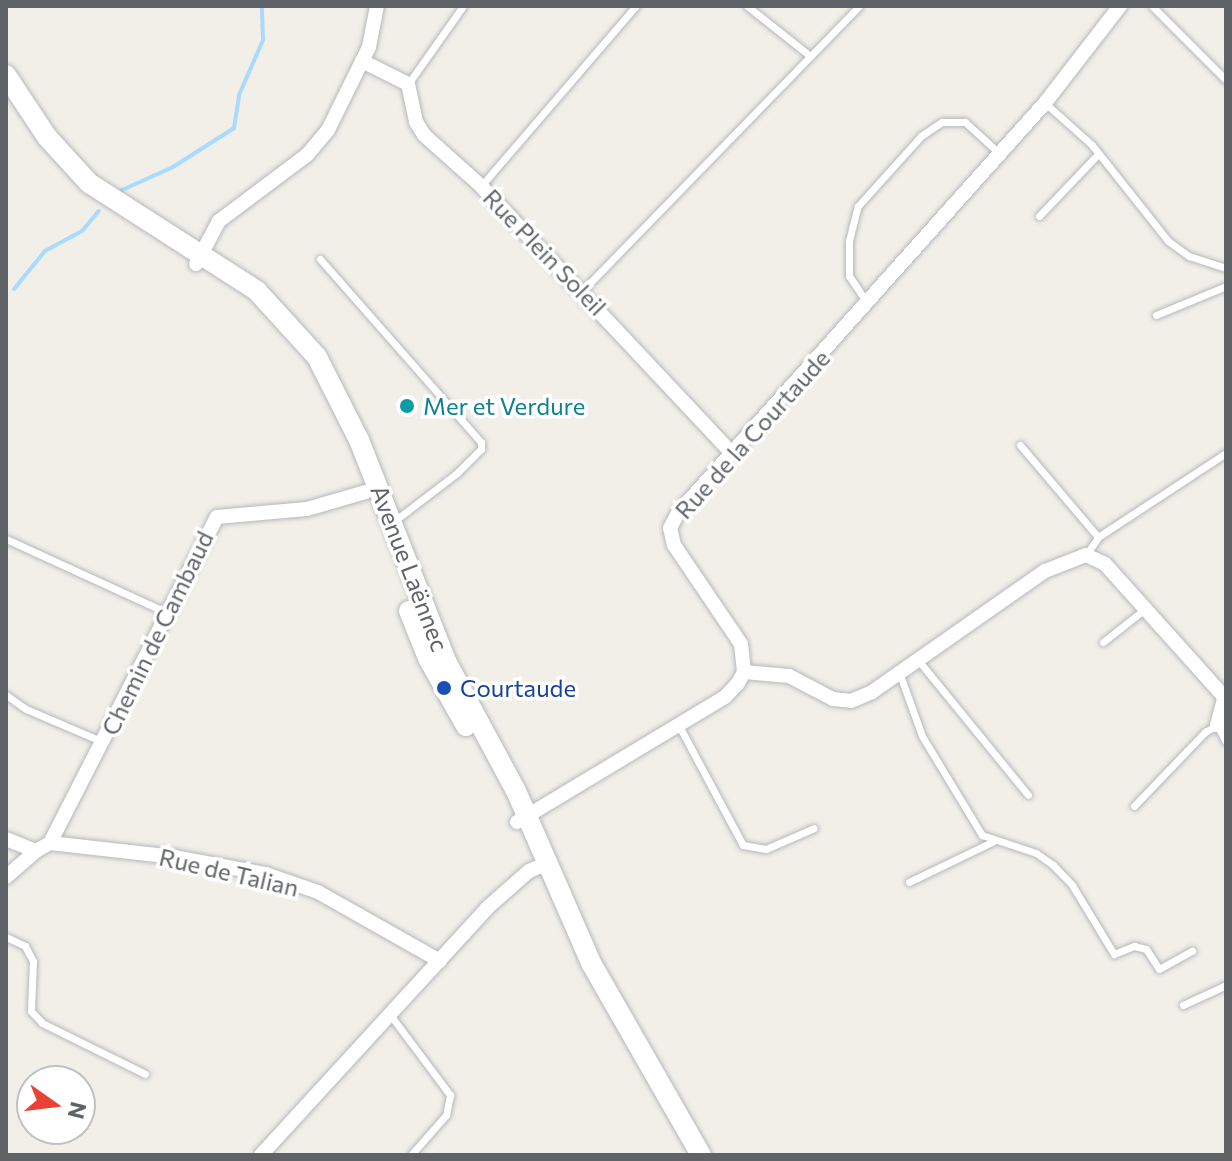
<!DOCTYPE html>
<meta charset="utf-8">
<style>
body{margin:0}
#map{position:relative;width:1232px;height:1161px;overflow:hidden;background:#f1efe8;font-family:Commissioner,sans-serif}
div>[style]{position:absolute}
.stream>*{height:4px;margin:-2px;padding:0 2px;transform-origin:2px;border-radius:2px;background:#aadaff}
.roads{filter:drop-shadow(0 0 2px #b5b8bc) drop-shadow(0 0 2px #b5b8bc)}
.service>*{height:7px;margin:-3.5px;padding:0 3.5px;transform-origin:3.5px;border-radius:3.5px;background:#fff}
.minor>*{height:14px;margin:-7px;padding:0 7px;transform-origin:7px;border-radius:7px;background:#fff}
.secondary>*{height:20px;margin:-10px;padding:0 10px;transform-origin:10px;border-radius:10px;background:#fff}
.dots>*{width:22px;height:22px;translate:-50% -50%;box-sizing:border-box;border:4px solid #fff;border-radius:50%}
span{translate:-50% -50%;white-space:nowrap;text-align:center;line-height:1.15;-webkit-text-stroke:7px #fff;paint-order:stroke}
.street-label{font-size:24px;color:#5f6368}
.culture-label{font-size:24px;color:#0d838f}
.left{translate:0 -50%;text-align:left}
.transit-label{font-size:24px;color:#164399}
.frame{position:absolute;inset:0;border:8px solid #5f6368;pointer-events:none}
.north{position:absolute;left:16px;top:1065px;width:80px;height:80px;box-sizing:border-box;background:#fff;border:2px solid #bfc1c3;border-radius:50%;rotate:104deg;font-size:22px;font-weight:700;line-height:32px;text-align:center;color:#5f6368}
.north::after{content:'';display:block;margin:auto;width:28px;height:36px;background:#ea4335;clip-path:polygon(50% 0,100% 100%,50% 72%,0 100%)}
</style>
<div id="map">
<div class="stream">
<div style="left:122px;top:190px;width:56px;rotate:-24.3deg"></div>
<div style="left:173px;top:167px;width:72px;rotate:-32.6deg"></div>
<div style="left:234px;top:128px;width:33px;rotate:-81deg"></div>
<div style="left:239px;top:95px;width:60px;rotate:-66.4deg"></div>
<div style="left:263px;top:40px;width:34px;rotate:-92deg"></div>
<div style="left:14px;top:289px;width:49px;rotate:-50.8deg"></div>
<div style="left:45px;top:251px;width:42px;rotate:-28.4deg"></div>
<div style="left:82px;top:231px;width:26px;rotate:-50deg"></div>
</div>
<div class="roads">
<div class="service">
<div style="left:747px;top:6px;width:80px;rotate:38.4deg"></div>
<div style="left:1152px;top:6px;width:105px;rotate:45deg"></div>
<div style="left:408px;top:84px;width:95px;rotate:-54.8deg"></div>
<div style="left:1045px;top:103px;width:63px;rotate:41.8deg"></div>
<div style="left:1092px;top:145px;width:122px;rotate:51.6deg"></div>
<div style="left:1168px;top:241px;width:26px;rotate:36deg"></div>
<div style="left:1189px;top:256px;width:39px;rotate:18deg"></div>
<div style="left:481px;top:186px;width:238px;rotate:-49.3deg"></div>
<div style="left:1039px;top:216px;width:86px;rotate:-46.4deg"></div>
<div style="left:320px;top:259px;width:244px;rotate:48.7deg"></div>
<div style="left:481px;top:442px;width:7px;rotate:90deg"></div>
<div style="left:481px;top:449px;width:34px;rotate:135deg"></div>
<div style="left:457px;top:473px;width:81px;rotate:142.6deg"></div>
<div style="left:582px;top:291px;width:397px;rotate:-45.8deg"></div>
<div style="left:868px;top:304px;width:34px;rotate:-124deg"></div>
<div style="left:849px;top:276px;width:35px;rotate:-90deg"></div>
<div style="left:849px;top:241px;width:36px;rotate:-76deg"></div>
<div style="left:858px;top:206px;width:94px;rotate:-48deg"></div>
<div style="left:921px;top:136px;width:25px;rotate:-34deg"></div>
<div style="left:942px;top:122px;width:23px"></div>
<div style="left:965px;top:122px;width:47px;rotate:42.4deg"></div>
<div style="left:1156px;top:315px;width:76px;rotate:-22.5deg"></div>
<div style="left:1020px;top:445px;width:121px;rotate:49.7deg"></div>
<div style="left:6px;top:539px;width:178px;rotate:24.6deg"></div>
<div style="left:1086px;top:555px;width:22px;rotate:-56deg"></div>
<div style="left:1098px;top:537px;width:153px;rotate:-33.3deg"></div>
<div style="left:1103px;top:642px;width:53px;rotate:-38.2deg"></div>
<div style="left:918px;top:660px;width:174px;rotate:50.8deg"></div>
<div style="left:899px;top:672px;width:68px;rotate:70.2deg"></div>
<div style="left:922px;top:736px;width:116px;rotate:58.8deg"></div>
<div style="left:982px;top:835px;width:57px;rotate:18.4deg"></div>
<div style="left:1036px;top:853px;width:21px;rotate:35deg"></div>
<div style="left:1053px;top:865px;width:28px;rotate:46deg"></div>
<div style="left:1072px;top:885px;width:81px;rotate:58.7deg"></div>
<div style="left:1114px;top:954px;width:22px;rotate:-22deg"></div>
<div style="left:1134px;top:946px;width:12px;rotate:14deg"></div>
<div style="left:1146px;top:949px;width:24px;rotate:57deg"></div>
<div style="left:1159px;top:969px;width:38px;rotate:-29deg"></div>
<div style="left:6px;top:695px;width:24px;rotate:35deg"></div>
<div style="left:26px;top:709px;width:84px;rotate:23.2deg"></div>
<div style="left:678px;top:724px;width:137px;rotate:61.8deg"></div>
<div style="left:743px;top:845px;width:23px;rotate:10deg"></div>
<div style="left:766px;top:849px;width:52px;rotate:-23.6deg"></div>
<div style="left:1134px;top:806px;width:103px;rotate:-46.2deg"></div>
<div style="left:1205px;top:732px;width:14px;rotate:-30deg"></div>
<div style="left:1217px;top:725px;width:19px;rotate:62deg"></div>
<div style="left:909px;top:882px;width:94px;rotate:-25.8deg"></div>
<div style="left:6px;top:937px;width:21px;rotate:25deg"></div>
<div style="left:25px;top:946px;width:17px;rotate:62deg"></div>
<div style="left:33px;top:961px;width:50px;rotate:92.3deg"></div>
<div style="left:31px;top:1011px;width:16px;rotate:47deg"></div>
<div style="left:42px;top:1023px;width:115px;rotate:26.3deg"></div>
<div style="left:1183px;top:1005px;width:47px;rotate:-24.9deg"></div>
<div style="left:391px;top:1016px;width:99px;rotate:53.2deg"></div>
<div style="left:450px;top:1095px;width:20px;rotate:101deg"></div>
<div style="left:446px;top:1115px;width:53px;rotate:131.2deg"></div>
</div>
<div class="minor">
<div style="left:362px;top:61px;width:51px;rotate:26.6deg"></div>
<div style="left:408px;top:84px;width:39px;rotate:78deg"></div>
<div style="left:416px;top:122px;width:15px;rotate:58deg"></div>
<div style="left:424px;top:135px;width:76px;rotate:41.8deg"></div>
<div style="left:481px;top:186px;width:365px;rotate:46.8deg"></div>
<div style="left:196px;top:264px;width:49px;rotate:-61.9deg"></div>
<div style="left:219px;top:221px;width:110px;rotate:-36.9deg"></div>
<div style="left:307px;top:155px;width:33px;rotate:-50deg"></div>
<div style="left:328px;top:130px;width:93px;rotate:-63.7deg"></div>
<div style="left:369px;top:47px;width:42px;rotate:-79deg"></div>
<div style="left:744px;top:672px;width:45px;rotate:5.1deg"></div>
<div style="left:789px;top:676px;width:50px;rotate:27.6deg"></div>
<div style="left:833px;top:699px;width:18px;rotate:6deg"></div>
<div style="left:851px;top:701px;width:23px;rotate:-23deg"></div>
<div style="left:872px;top:692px;width:211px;rotate:-35deg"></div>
<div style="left:1045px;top:571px;width:44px;rotate:-21.3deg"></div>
<div style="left:1086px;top:555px;width:21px;rotate:25deg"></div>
<div style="left:1105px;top:564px;width:181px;rotate:48.1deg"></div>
<div style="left:1224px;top:699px;width:27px;rotate:105deg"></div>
<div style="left:1217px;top:725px;width:9px;rotate:-6deg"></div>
<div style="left:517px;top:822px;width:243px;rotate:-31deg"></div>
<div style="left:725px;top:697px;width:19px;rotate:-47deg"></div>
<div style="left:738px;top:683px;width:13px;rotate:-61deg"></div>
<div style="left:744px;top:672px;width:28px;rotate:-96deg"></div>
<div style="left:741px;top:644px;width:120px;rotate:-124.1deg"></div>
<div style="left:674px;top:545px;width:17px;rotate:-103deg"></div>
<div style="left:670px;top:528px;width:17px;rotate:-62deg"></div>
<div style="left:678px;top:513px;width:550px;rotate:-48.17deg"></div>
<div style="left:1045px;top:103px;width:123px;rotate:-52.3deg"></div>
<div style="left:6px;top:839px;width:32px;rotate:22deg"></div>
<div style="left:36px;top:851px;width:16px;rotate:-30deg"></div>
<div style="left:50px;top:843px;width:125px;rotate:6.4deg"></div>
<div style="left:174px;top:857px;width:94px;rotate:10.5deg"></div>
<div style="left:266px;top:874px;width:55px;rotate:19.1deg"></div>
<div style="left:318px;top:892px;width:140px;rotate:29.5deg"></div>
<div style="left:50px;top:843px;width:366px;rotate:-62.9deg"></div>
<div style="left:217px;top:517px;width:90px;rotate:-5.1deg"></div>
<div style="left:307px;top:509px;width:61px;rotate:-16.1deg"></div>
<div style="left:6px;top:877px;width:40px;rotate:-41deg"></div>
<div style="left:261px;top:1155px;width:335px;rotate:-47.5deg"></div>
<div style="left:487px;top:908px;width:56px;rotate:-41.4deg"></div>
<div style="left:529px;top:871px;width:23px;rotate:-23deg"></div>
</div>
<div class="secondary">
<div style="left:6px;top:75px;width:74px;rotate:56.5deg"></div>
<div style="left:47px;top:137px;width:62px;rotate:47.6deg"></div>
<div style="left:89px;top:183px;width:200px;rotate:32.7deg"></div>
<div style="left:257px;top:291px;width:89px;rotate:47.7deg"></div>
<div style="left:317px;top:357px;width:93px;rotate:63.2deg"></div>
<div style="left:359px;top:440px;width:238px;rotate:68.5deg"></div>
<div style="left:446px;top:661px;width:148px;rotate:61.7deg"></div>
<div style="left:516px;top:791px;width:188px;rotate:66.4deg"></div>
<div style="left:591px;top:963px;width:221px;rotate:60.2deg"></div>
<div style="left:409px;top:611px;width:51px;rotate:68deg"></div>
<div style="left:428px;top:658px;width:78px;rotate:60.8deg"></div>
</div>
</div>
<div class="dots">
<div style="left:407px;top:406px;background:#0f9aa8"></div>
<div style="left:444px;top:688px;background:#1a4fb4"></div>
</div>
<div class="street-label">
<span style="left:545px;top:252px;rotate:46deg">Rue Plein Soleil</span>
<span style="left:752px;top:434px;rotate:-48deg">Rue de la Courtaude</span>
<span style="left:410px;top:568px;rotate:69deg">Avenue Laënnec</span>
<span style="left:157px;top:633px;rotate:-64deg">Chemin de Cambaud</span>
<span style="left:229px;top:872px;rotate:13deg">Rue de Talian</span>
</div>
<div class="culture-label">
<span class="left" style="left:423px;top:406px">Mer et Verdure</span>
</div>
<div class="transit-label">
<span class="left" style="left:460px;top:688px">Courtaude</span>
</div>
<div class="frame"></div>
<div class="north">N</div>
</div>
